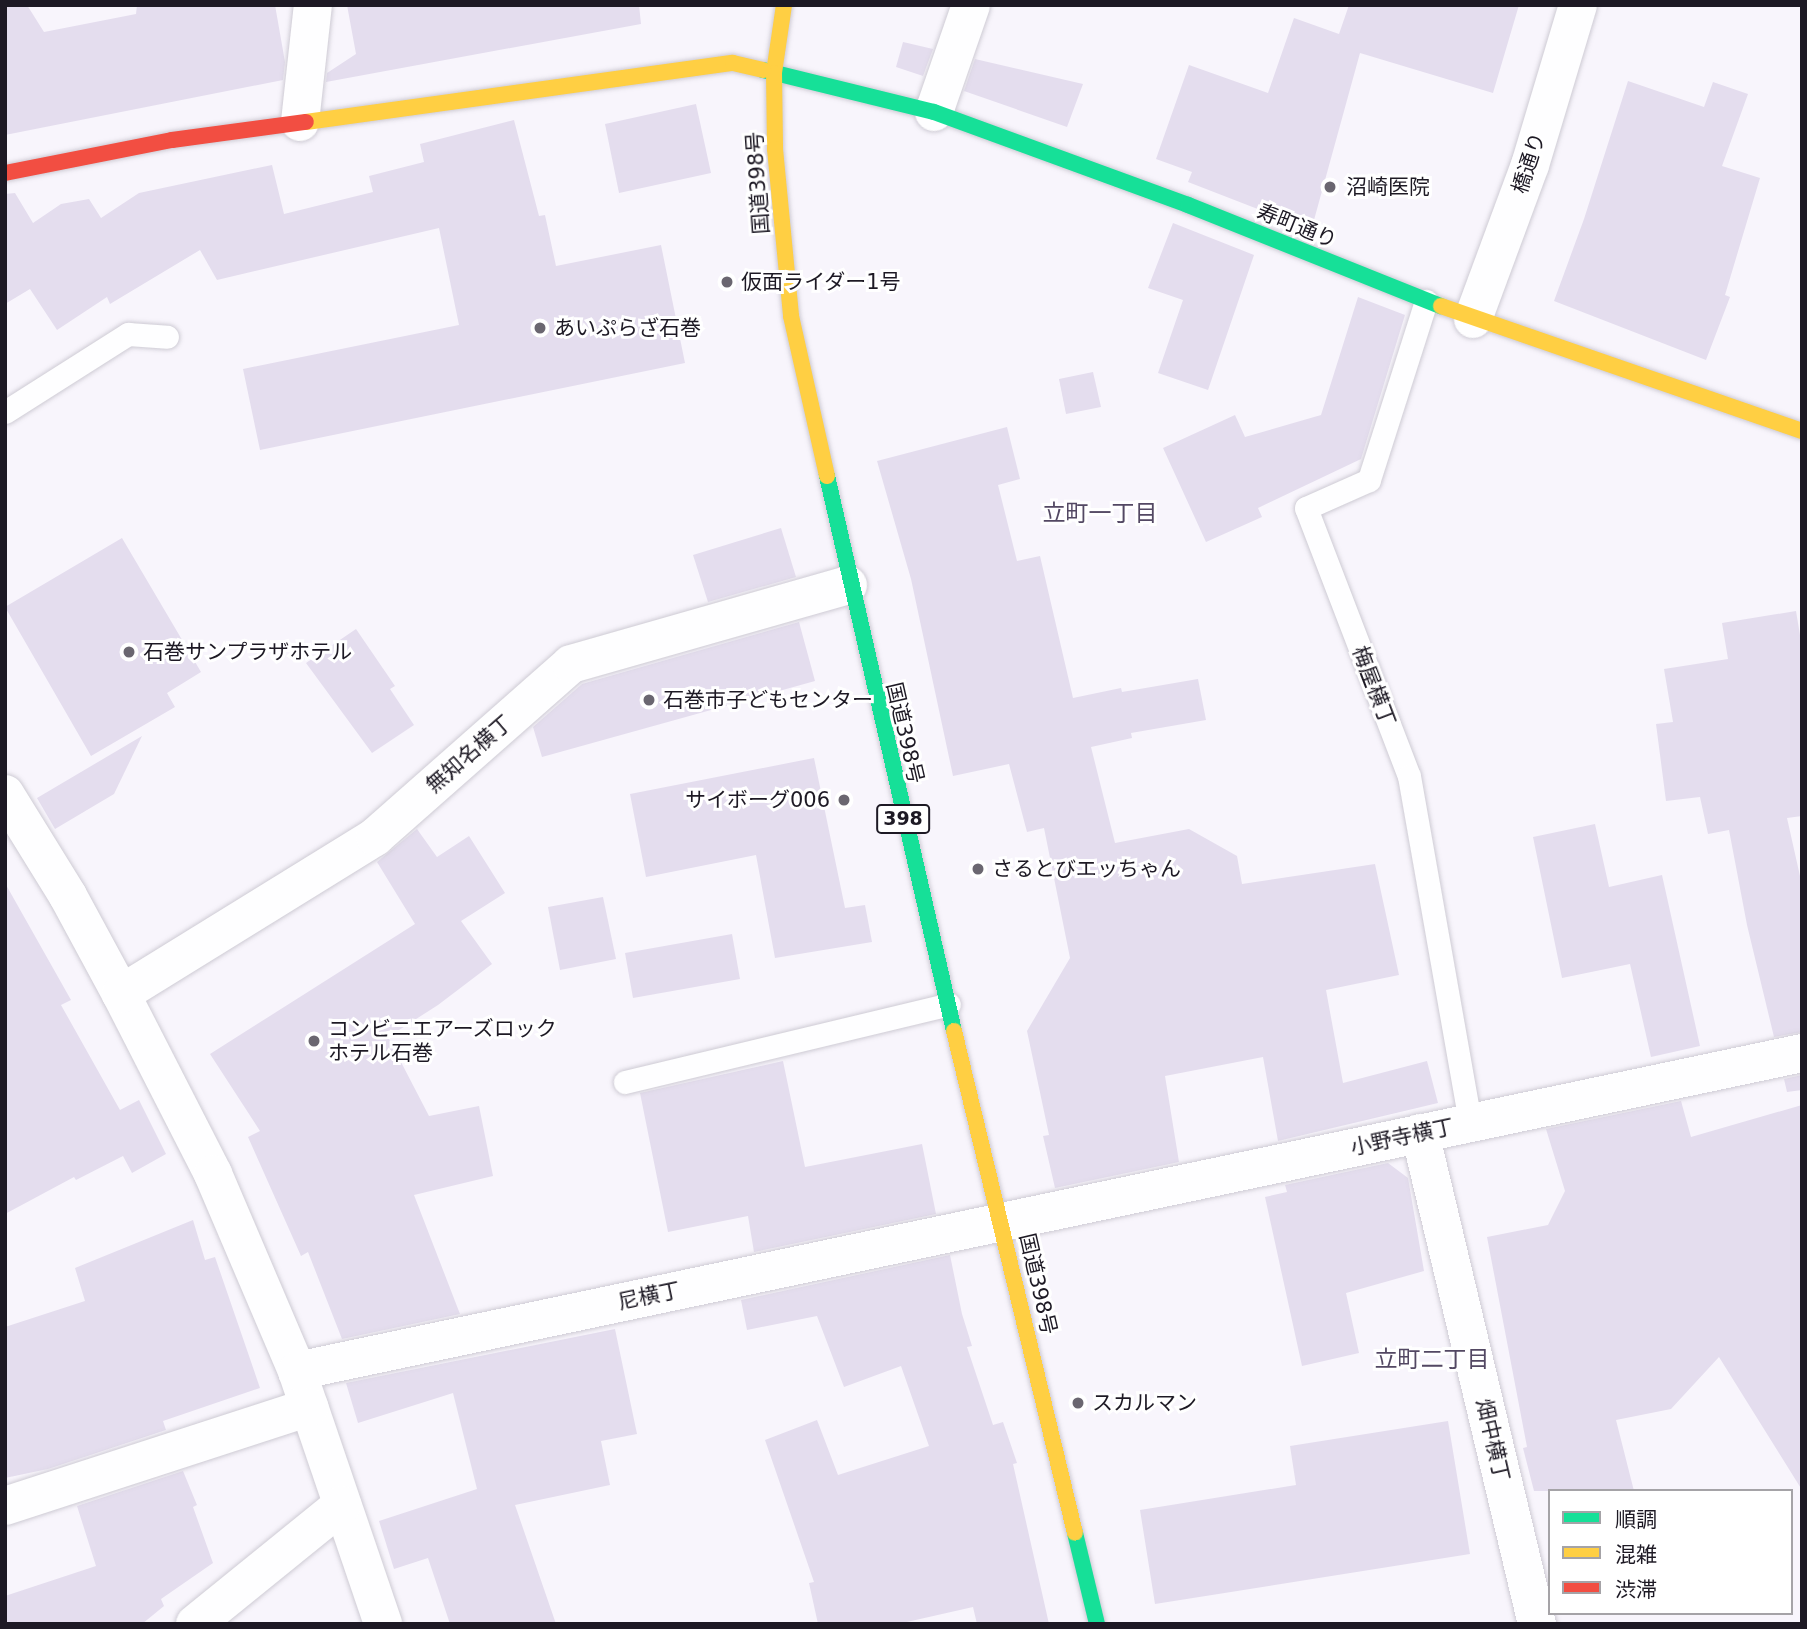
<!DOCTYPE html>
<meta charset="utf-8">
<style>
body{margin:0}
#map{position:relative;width:1807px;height:1629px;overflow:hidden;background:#f8f5fc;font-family:"DejaVu Sans","Noto Sans JP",sans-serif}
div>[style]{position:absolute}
.building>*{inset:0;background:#e4ddee}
.roads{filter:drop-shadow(0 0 2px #cecbd4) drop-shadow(0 0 2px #cecbd4)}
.lane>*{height:23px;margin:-11.5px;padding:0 11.5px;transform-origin:11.5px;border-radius:11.5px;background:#fefeff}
.street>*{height:38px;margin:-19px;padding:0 19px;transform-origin:19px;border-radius:19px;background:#fefeff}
.fast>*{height:16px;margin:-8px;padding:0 8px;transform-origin:8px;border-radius:8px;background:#16e098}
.slow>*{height:16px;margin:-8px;padding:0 8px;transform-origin:8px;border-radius:8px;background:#ffcf43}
.jam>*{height:16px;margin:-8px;padding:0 8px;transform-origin:8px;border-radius:8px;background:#f24e42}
.dots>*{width:19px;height:19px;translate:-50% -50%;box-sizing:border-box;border:4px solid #fff;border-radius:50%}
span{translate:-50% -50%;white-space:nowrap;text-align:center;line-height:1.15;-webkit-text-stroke:6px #fff;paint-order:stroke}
.shield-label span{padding:2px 5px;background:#fff;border:2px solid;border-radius:5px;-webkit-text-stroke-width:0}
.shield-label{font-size:19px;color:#1d1924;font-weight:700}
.street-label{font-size:21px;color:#1d1924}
.poi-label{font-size:21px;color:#1d1924}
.left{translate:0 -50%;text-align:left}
.right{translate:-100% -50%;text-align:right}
.neighbourhood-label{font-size:23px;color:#534863}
.frame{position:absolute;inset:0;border:7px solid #1d1924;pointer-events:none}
.legend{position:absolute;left:1548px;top:1489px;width:245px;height:126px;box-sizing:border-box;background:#fff;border:2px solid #a5a3a7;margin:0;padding:9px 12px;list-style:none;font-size:21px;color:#1d1924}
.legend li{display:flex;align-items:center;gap:14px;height:35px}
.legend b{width:35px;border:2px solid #a5a3a7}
</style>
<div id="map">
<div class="building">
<div style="clip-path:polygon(5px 5px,27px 5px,44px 32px,136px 14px,137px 5px,275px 5px,285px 62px,283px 80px,5px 135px)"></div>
<div style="clip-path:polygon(347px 5px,639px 5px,641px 24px,326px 82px,327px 73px,356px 54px)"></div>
<div style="clip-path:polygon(1349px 5px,1519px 5px,1493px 93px,1360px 53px,1314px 220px,1270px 208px,1268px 213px,1188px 182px,1192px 172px,1156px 159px,1189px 65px,1268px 93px,1294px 18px,1339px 34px)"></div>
<div style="clip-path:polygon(903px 42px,933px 49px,923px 76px,896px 67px)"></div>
<div style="clip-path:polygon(975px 59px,1083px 84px,1067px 127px,964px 91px)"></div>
<div style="clip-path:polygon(1628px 81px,1704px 107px,1713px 82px,1748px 94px,1722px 166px,1760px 178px,1725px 295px,1730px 297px,1706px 360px,1554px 301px,1584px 219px)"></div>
<div style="clip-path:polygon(696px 104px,711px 173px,619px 193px,605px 124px)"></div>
<div style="clip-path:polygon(514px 120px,539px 216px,545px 215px,556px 266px,661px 245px,685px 363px,260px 450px,243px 369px,459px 325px,439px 228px,217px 280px,200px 250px,110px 304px,107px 297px,57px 330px,30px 289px,5px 304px,5px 194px,15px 193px,33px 223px,61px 204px,89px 199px,101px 218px,139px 193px,272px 165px,284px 214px,373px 192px,369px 176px,424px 162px,420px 144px)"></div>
<div style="clip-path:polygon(1173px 223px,1254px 255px,1208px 390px,1158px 373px,1183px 300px,1148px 288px)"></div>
<div style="clip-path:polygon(1358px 297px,1405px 315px,1361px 459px,1258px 508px,1262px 517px,1206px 542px,1163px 448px,1235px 415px,1245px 437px,1321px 415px)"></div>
<div style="clip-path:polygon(1093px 372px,1101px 407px,1066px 414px,1059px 379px)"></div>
<div style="clip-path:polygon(1007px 427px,1020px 479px,998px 485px,1017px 561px,1040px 556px,1073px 698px,1121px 688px,1122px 692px,1198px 679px,1206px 720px,1131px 733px,1132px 738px,1091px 747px,1115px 843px,1189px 829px,1237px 856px,1242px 884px,1375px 864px,1399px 975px,1326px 990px,1343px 1083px,1427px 1061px,1438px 1103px,1278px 1141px,1263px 1057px,1165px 1076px,1179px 1162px,1055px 1188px,1043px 1136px,1049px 1135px,1027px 1031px,1070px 958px,1044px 828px,1027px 832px,1009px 764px,953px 776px,911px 579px,877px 461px)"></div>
<div style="clip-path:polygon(781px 528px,796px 577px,708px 602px,693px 555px)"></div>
<div style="clip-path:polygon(122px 538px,201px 672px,167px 693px,175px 707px,91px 756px,5px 607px)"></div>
<div style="clip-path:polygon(1796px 611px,1802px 647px,1802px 816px,1787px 818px,1802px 885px,1802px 1032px,1774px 1037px,1747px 925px,1729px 830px,1708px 834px,1700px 797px,1666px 801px,1656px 724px,1673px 722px,1664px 669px,1728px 659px,1722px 623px)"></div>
<div style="clip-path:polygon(799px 622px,815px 681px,542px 757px,533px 727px,582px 684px)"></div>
<div style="clip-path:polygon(356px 629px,395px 686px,390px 689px,414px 725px,372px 753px,306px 663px)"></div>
<div style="clip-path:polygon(142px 736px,114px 794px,55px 829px,37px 798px)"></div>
<div style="clip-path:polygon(814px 758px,845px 908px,865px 905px,872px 942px,775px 958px,756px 855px,646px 877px,630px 794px)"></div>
<div style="clip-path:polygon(1595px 824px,1609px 887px,1662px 875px,1700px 1046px,1651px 1057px,1630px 964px,1562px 978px,1533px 837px)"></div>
<div style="clip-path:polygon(417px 829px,437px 857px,469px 836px,505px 893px,461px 921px,492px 964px,438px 1005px,388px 1037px,429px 1116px,479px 1106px,493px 1176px,414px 1195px,460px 1314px,342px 1339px,308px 1252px,301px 1256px,248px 1137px,260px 1131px,210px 1054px,415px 924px,377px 862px)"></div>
<div style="clip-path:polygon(5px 883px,71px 1000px,61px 1005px,120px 1110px,139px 1100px,166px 1154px,132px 1173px,123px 1156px,76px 1180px,74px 1177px,5px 1214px)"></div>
<div style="clip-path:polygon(603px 897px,616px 959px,560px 970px,548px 907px)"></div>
<div style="clip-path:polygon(732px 934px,740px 979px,633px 998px,625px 953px)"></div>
<div style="clip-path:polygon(783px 1061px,805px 1167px,922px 1144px,936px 1214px,754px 1252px,748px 1216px,668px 1232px,640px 1093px)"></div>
<div style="clip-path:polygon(1802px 1075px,1802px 1090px,1787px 1092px,1784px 1079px)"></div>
<div style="clip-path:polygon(1681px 1101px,1691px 1137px,1802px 1105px,1802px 1490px,1719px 1357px,1671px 1409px,1616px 1420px,1634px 1491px,1534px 1491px,1523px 1448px,1527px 1447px,1487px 1237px,1548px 1225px,1565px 1191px,1546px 1129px)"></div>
<div style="clip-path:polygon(1388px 1163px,1408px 1178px,1424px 1271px,1346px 1293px,1359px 1353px,1302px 1366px,1265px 1197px,1287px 1192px,1285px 1185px)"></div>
<div style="clip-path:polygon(193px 1220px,205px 1260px,215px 1257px,260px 1388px,163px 1421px,166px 1430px,48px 1469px,5px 1478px,5px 1327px,85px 1301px,75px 1268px)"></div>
<div style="clip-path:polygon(950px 1255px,962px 1314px,972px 1346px,967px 1347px,993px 1425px,1003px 1422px,1017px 1463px,1013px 1464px,1049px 1624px,977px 1624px,973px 1607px,898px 1624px,818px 1624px,809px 1583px,814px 1582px,765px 1440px,817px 1420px,838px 1475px,929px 1446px,901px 1366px,844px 1387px,817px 1316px,747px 1330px,741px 1300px)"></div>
<div style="clip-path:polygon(615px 1329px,637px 1434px,601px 1441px,610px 1485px,515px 1505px,556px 1624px,450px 1624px,428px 1558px,394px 1569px,379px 1521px,477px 1489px,453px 1393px,358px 1423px,346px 1383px)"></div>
<div style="clip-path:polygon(1448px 1421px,1470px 1554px,1155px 1604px,1140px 1510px,1296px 1485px,1290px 1446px)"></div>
<div style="clip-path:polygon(183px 1471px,197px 1505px,193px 1507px,213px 1563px,161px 1599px,164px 1606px,142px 1624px,5px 1624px,5px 1596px,96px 1566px,77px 1506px)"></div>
</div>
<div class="roads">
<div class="lane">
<div style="left:1426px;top:301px;width:188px;rotate:107.7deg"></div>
<div style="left:1369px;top:480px;width:69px;rotate:156deg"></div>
<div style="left:1306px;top:508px;width:287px;rotate:69deg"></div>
<div style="left:1409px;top:776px;width:351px;rotate:80deg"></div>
<div style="left:5px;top:412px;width:146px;rotate:-32.4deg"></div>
<div style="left:128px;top:334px;width:39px;rotate:4deg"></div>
<div style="left:625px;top:1082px;width:333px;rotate:-13.5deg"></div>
</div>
<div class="street">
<div style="left:934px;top:112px;width:113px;rotate:-70.9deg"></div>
<div style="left:300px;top:122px;width:118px;rotate:-83.7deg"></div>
<div style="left:1473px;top:319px;width:164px;rotate:-69.7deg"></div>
<div style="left:1530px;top:165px;width:167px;rotate:-73.3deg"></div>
<div style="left:5px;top:794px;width:120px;rotate:58.3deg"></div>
<div style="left:68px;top:896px;width:111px;rotate:61.6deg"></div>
<div style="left:121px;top:994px;width:202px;rotate:62.9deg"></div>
<div style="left:213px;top:1174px;width:214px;rotate:66.9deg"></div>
<div style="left:297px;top:1371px;width:267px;rotate:71.2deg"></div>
<div style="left:121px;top:994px;width:299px;rotate:-31.7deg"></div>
<div style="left:375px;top:837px;width:261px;rotate:-41.4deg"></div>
<div style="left:571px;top:664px;width:288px;rotate:-15.9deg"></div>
<div style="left:1420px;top:1133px;width:505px;rotate:76.6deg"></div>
<div style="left:297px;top:1371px;width:1538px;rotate:-11.93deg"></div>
<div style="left:5px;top:1506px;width:320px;rotate:-18deg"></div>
<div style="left:195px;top:1624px;width:189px;rotate:-39deg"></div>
</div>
<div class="fast">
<div style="left:763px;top:70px;width:176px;rotate:13.8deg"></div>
<div style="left:934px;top:112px;width:270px;rotate:20.1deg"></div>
<div style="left:1188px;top:205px;width:272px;rotate:21.8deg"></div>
<div style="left:827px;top:476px;width:569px;rotate:77.11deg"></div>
<div style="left:1075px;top:1533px;width:94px;rotate:76.4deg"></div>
</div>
<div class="slow">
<div style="left:784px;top:5px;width:69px;rotate:98.4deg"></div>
<div style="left:774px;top:73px;width:76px;rotate:89.2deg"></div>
<div style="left:775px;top:149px;width:168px;rotate:84.5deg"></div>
<div style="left:791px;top:316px;width:164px;rotate:77.3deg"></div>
<div style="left:306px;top:122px;width:431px;rotate:-7.9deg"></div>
<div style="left:733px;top:63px;width:31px;rotate:13deg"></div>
<div style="left:1441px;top:306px;width:382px;rotate:19.1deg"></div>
<div style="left:954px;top:1031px;width:516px;rotate:76.45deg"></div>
</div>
<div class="jam">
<div style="left:5px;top:173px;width:170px;rotate:-11.2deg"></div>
<div style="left:172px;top:140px;width:135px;rotate:-7.7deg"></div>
</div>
</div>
<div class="dots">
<div style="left:1330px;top:187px;background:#6a6670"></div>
<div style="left:727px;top:282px;background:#6a6670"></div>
<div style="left:540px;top:328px;background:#6a6670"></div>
<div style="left:129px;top:652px;background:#6a6670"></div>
<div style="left:649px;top:700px;background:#6a6670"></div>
<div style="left:844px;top:800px;background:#6a6670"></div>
<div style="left:978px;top:869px;background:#6a6670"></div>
<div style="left:314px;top:1041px;background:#6a6670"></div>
<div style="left:1078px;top:1403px;background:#6a6670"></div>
</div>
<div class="shield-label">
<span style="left:903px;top:819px">398</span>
</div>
<div class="street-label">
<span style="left:1529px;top:163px;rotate:-72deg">橋通り</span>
<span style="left:758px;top:183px;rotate:-94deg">国道398号</span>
<span style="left:1297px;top:226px;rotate:22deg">寿町通り</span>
<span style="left:1374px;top:686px;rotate:69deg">梅屋横丁</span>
<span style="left:905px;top:733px;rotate:77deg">国道398号</span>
<span style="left:469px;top:754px;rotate:-41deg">無知名横丁</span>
<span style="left:1402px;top:1137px;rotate:-12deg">小野寺横丁</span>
<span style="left:1038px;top:1284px;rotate:77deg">国道398号</span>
<span style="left:649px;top:1296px;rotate:-12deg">尼横丁</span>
<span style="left:1493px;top:1440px;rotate:77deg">畑中横丁</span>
</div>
<div class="poi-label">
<span class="left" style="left:1346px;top:187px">沼崎医院</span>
<span class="left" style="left:741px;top:282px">仮面ライダー1号</span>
<span class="left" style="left:554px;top:328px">あいぷらざ石巻</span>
<span class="left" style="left:143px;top:652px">石巻サンプラザホテル</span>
<span class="left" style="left:663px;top:700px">石巻市子どもセンター</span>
<span class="right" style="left:830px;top:800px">サイボーグ006</span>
<span class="left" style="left:992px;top:869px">さるとびエッちゃん</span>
<span class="left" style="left:328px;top:1041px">コンビニエアーズロック<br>ホテル石巻</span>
<span class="left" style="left:1092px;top:1403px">スカルマン</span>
</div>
<div class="neighbourhood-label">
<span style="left:1100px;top:513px">立町一丁目</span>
<span style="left:1432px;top:1359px">立町二丁目</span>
</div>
<div class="frame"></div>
<ul class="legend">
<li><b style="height:9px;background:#16e098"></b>順調</li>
<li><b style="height:9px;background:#ffcf43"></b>混雑</li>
<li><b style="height:9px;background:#f24e42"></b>渋滞</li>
</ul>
</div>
